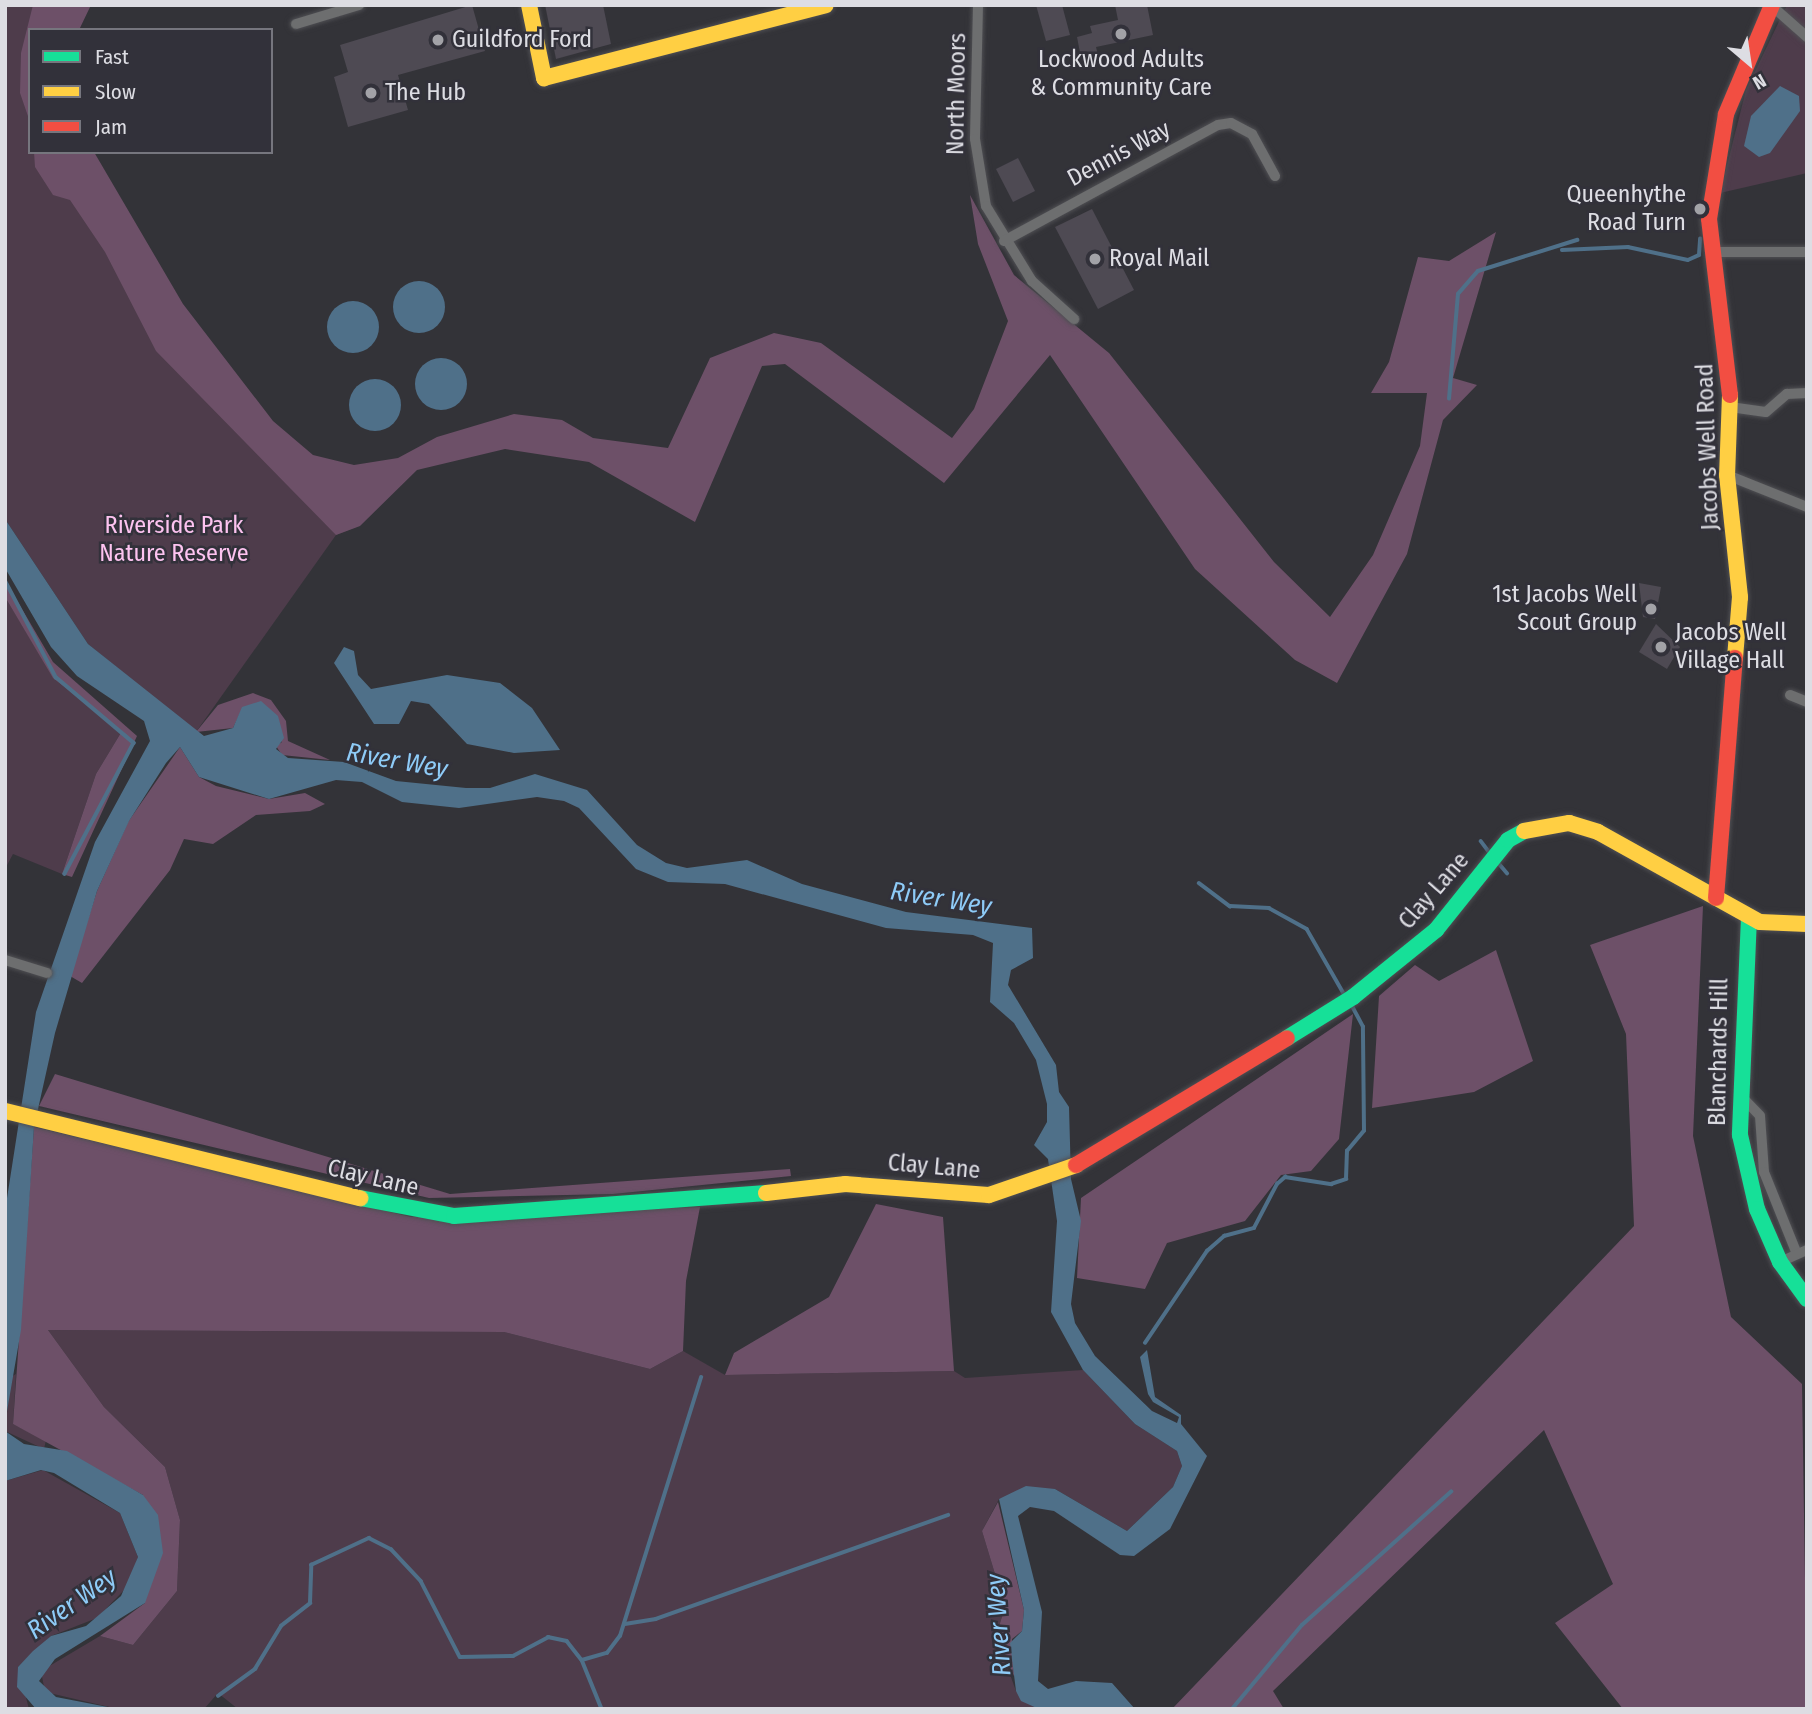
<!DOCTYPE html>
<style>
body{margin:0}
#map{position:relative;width:1812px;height:1714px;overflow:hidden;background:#333338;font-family:"Fira Sans Condensed",sans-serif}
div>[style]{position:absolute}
.green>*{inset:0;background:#4e3c4b}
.forest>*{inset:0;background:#6d5068}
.water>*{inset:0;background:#4f7089}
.round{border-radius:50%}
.stream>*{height:3.5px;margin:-1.75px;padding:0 1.75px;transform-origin:1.75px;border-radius:1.75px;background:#4f7089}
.building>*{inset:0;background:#4e4a53}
.roads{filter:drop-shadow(0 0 2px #4f4f53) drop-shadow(0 0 2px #4f4f53)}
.street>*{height:10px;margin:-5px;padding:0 5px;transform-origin:5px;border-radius:5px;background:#6d6e6f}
.fast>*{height:16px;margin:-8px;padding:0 8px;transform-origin:8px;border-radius:8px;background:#16e098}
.slow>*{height:16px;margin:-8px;padding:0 8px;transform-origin:8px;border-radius:8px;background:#ffcf43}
.jam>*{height:16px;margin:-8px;padding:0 8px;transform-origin:8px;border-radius:8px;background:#f24e42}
.dots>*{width:19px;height:19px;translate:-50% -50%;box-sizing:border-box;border:4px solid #32313a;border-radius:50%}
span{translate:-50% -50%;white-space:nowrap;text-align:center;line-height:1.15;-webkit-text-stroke:5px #32313a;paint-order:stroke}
.poi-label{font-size:24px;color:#dddde3}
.left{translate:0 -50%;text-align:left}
.right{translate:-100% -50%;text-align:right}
.street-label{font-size:24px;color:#dddde3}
.park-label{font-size:24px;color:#fdc3f0}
.water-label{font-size:26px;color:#8ecbf7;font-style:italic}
.frame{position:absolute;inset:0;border:7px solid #dddde3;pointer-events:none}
.legend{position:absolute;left:28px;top:28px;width:245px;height:126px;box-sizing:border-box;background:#32313a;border:2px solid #76767e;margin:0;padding:9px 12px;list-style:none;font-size:21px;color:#dddde3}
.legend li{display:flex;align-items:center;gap:14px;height:35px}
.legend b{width:35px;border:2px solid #76767e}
.north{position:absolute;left:1714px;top:28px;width:70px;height:70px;-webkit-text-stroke:5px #32313a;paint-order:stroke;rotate:151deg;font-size:19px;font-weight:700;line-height:28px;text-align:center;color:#dddde3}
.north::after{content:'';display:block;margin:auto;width:24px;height:32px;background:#dddde3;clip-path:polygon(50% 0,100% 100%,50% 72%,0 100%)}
</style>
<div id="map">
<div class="green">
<div style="clip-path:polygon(5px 5px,33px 5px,30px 152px,48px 152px,359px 526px,336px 535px,196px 732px,88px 644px,5px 519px)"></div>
<div style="clip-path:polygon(1787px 5px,1807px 5px,1807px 173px,1720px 193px,1746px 90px)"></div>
<div style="clip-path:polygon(5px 597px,54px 678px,122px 731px,96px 774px,62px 874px,13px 854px,5px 869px)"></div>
<div style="clip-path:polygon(48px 1330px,504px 1332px,650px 1369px,683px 1351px,725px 1375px,954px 1371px,965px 1378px,1083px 1370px,1135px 1424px,1177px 1451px,1182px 1466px,1173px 1487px,1127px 1531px,1055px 1489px,999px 1499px,982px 1531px,1005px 1607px,996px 1636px,1016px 1691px,1039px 1709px,238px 1709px,218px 1693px,204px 1709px,118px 1709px,45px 1692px,41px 1671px,100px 1636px,133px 1645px,177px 1591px,180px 1520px,165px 1467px,104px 1407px)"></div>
<div style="clip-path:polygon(16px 1374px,13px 1424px,46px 1440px,44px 1449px,5px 1431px,11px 1377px)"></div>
<div style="clip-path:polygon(43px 1470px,120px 1513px,138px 1557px,128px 1586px,97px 1618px,51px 1636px,18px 1667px,29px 1709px,5px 1709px,5px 1481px)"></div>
</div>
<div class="forest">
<div style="clip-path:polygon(33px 5px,91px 5px,79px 30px,30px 30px,30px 122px,20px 93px,21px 53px)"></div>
<div style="clip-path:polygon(34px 152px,94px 152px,183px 304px,273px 421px,313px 455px,354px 465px,398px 458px,437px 437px,514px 414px,562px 420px,593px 438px,668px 448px,710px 358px,774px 333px,821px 343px,952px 438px,974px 409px,1008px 321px,978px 244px,970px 195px,1014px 275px,1109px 353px,1274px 562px,1330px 617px,1373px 555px,1420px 446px,1427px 393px,1371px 393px,1389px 362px,1418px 257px,1449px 261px,1496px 232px,1453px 378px,1477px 385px,1443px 420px,1407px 554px,1337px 683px,1295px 660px,1195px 569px,1050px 355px,944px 483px,785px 364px,762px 366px,695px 522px,589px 462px,505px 449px,417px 470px,360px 526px,336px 535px,156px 351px,105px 252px,70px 200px,53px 195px,35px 167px)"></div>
<div style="clip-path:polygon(5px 580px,53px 662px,137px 736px,72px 877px,62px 874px,96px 774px,122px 731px,53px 678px,5px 597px)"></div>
<div style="clip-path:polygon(253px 693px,271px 700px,286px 721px,288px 741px,330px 760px,282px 755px,276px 746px,282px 742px,243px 707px,233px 728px,196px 732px,218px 705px)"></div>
<div style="clip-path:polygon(180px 747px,199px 777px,216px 786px,269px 799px,305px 793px,325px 804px,310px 811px,256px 815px,213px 844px,184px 839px,170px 870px,82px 983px,70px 976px,97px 891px,128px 822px)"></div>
<div style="clip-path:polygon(1703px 906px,1693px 1136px,1731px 1317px,1802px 1384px,1807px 1709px,1623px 1709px,1555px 1623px,1613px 1584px,1544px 1430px,1273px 1691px,1284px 1709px,1172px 1709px,1634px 1226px,1626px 1034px,1590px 945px)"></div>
<div style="clip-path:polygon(1496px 950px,1533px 1061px,1474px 1092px,1372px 1108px,1379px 996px,1415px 965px,1439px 981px)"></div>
<div style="clip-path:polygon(1353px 1014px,1339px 1139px,1311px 1171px,1281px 1175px,1245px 1221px,1167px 1243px,1145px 1289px,1077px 1278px,1081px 1198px)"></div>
<div style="clip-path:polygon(55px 1074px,450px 1194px,790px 1169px,791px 1176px,613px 1194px,429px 1198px,39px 1106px)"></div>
<div style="clip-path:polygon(34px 1127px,411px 1217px,700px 1207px,686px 1281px,683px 1351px,650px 1369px,504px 1332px,48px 1330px,104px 1407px,165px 1467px,180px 1520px,177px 1591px,133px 1645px,100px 1636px,145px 1603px,143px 1495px,13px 1424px)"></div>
<div style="clip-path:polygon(876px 1204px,943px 1217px,954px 1371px,725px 1375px,734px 1353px,829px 1297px)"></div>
<div style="clip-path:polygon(998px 1502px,1024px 1610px,1022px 1631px,1012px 1639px,1014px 1676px,996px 1636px,1005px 1607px,982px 1531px)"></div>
</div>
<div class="water">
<div style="clip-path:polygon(1780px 86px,1799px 96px,1800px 111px,1770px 153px,1759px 157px,1744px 146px,1751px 116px)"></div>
<div class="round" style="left:393px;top:281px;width:52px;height:52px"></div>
<div class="round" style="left:327px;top:301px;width:52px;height:52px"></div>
<div class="round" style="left:415px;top:358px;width:52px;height:52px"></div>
<div class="round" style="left:349px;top:379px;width:52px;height:52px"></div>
<div style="clip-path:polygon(5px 519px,88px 644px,204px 736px,233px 728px,242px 707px,261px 701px,278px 716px,284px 738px,276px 749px,288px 758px,344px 762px,396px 781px,466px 788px,490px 788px,535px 774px,587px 790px,637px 845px,666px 863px,687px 868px,747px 860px,802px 884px,906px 912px,1032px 928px,1033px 958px,1011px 970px,1008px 985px,1056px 1065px,1059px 1092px,1069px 1107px,1071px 1179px,1081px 1221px,1071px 1304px,1075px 1323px,1095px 1356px,1152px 1411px,1177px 1423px,1179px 1417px,1153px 1402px,1148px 1394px,1140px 1357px,1147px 1350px,1155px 1397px,1181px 1415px,1181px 1424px,1207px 1456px,1170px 1529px,1134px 1556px,1120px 1555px,1054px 1511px,1030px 1507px,1018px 1516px,1042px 1612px,1038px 1681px,1048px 1689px,1076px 1681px,1112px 1683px,1135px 1709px,1039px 1709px,1021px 1701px,1016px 1691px,1010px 1643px,1022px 1631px,1024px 1610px,999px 1499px,1026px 1486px,1055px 1489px,1127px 1531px,1173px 1487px,1182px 1466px,1177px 1451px,1135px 1424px,1083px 1370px,1051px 1312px,1057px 1221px,1048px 1159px,1034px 1145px,1047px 1122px,1047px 1104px,1036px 1060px,1014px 1023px,990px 1002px,993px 943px,973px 935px,886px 928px,725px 884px,668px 882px,636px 869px,579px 808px,564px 801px,537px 797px,459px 808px,402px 802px,362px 782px,336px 780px,269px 799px,199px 777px,180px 747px,166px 763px,129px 821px,97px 891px,55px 1033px,34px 1127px,21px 1330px,5px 1423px,5px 1211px,36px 1012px,95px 842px,150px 741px,144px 721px,77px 676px,51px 647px,5px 568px)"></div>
<div style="clip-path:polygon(344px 647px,354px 651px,358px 675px,371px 689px,447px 675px,500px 683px,532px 708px,560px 750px,514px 753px,467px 744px,429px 704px,411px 701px,399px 724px,374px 724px,334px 663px)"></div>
<div style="clip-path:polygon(5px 1431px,24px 1444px,67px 1451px,143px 1495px,158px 1515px,163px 1553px,145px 1603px,55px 1659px,39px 1681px,56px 1697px,118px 1709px,36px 1709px,17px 1687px,18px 1667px,33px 1651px,51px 1636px,86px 1626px,121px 1596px,138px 1557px,120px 1513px,54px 1473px,41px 1470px,5px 1481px)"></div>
</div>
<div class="stream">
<div style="left:1562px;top:250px;width:66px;rotate:-2.6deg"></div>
<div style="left:1628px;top:247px;width:61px;rotate:12.2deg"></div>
<div style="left:1688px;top:260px;width:12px;rotate:-24deg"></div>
<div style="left:1699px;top:255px;width:16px;rotate:-86deg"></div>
<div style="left:1449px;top:399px;width:105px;rotate:-85.1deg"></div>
<div style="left:1458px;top:294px;width:30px;rotate:-49deg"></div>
<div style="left:1478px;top:271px;width:104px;rotate:-17.4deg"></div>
<div style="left:5px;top:580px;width:110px;rotate:62.3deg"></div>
<div style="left:56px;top:677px;width:102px;rotate:40.2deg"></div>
<div style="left:134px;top:743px;width:148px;rotate:117.8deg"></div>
<div style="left:1481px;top:841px;width:15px;rotate:53deg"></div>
<div style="left:1497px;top:861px;width:16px;rotate:50deg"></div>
<div style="left:1199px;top:883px;width:39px;rotate:37deg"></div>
<div style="left:1230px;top:906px;width:39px;rotate:3deg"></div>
<div style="left:1269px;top:908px;width:43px;rotate:28.9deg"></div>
<div style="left:1307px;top:929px;width:78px;rotate:60.2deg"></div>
<div style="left:1145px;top:1343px;width:111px;rotate:-56deg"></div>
<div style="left:1207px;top:1251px;width:23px;rotate:-41deg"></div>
<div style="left:1224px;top:1236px;width:31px;rotate:-15deg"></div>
<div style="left:1254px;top:1228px;width:50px;rotate:-62.4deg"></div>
<div style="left:1277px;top:1184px;width:11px;rotate:-41deg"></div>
<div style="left:1285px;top:1177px;width:47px;rotate:8.7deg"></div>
<div style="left:1331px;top:1184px;width:16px;rotate:-18deg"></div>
<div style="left:1346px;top:1179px;width:28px;rotate:-88deg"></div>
<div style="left:1347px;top:1151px;width:26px;rotate:-50deg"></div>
<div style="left:1364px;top:1131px;width:104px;rotate:-90.6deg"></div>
<div style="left:1363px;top:1027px;width:27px;rotate:-118deg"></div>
<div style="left:625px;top:1624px;width:31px;rotate:-9deg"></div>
<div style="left:656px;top:1619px;width:310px;rotate:-19.6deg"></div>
<div style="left:582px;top:1660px;width:26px;rotate:-16deg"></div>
<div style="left:607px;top:1653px;width:21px;rotate:-53deg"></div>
<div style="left:620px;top:1636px;width:271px;rotate:-72.6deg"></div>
<div style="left:218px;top:1696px;width:46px;rotate:-36.1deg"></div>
<div style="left:255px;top:1669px;width:50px;rotate:-58.8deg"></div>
<div style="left:281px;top:1626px;width:37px;rotate:-38deg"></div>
<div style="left:310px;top:1603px;width:38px;rotate:-88deg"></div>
<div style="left:311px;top:1565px;width:64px;rotate:-25deg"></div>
<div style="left:369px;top:1538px;width:25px;rotate:27deg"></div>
<div style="left:391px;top:1549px;width:44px;rotate:46.8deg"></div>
<div style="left:421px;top:1581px;width:85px;rotate:62.8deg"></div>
<div style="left:460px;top:1657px;width:53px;rotate:-1.1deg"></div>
<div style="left:513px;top:1656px;width:40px;rotate:-28deg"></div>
<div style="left:548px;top:1637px;width:19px;rotate:12deg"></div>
<div style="left:567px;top:1641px;width:24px;rotate:52deg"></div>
<div style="left:582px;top:1660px;width:53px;rotate:67.8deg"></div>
<div style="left:1232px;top:1709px;width:109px;rotate:-50.2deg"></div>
<div style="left:1302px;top:1625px;width:200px;rotate:-41.8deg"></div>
</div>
<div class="building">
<div style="clip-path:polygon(472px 5px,485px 51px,398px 75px,408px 110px,348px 127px,334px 77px,348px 72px,340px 45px)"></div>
<div style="clip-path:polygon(545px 5px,603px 5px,611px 44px,556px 59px)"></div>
<div style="clip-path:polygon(1036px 5px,1062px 5px,1070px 35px,1046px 41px)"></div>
<div style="clip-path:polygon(1115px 5px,1147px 5px,1153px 35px,1096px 47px,1099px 59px,1082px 63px,1077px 37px,1092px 33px,1090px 26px,1118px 20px)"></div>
<div style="clip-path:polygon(1018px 158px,1035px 191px,1013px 202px,996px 169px)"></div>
<div style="clip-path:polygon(1092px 209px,1134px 290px,1098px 309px,1055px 227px)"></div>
<div style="clip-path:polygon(1639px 583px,1661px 587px,1655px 619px,1643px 617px)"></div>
<div style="clip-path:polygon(1656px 624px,1680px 647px,1667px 669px,1639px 652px)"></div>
</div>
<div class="roads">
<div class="street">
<div style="left:978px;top:5px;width:134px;rotate:91.3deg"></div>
<div style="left:975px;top:139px;width:68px;rotate:80.7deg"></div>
<div style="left:986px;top:206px;width:88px;rotate:58.5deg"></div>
<div style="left:1032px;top:281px;width:57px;rotate:42.1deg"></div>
<div style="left:1772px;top:6px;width:47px;rotate:41.5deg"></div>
<div style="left:296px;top:24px;width:66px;rotate:-16.8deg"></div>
<div style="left:1004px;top:241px;width:243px;rotate:-28.5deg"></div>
<div style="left:1218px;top:125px;width:13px;rotate:-9deg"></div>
<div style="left:1231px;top:123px;width:24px;rotate:28deg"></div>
<div style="left:1252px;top:134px;width:48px;rotate:61.3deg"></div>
<div style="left:1711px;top:252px;width:96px"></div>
<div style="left:1730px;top:407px;width:36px;rotate:8deg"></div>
<div style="left:1766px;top:412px;width:28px;rotate:-41deg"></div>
<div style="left:1787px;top:394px;width:20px;rotate:-3deg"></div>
<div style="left:1727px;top:475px;width:86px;rotate:21.8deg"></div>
<div style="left:1790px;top:695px;width:18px;rotate:22deg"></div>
<div style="left:5px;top:960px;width:44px;rotate:17.2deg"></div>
<div style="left:1739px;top:1094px;width:30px;rotate:46deg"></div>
<div style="left:1760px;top:1116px;width:56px;rotate:85.9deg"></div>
<div style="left:1764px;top:1172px;width:88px;rotate:68.1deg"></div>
<div style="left:1780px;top:1262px;width:30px;rotate:-24deg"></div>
</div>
<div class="fast">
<div style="left:1749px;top:917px;width:218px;rotate:92.4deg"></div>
<div style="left:1740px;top:1135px;width:76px;rotate:77.1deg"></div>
<div style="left:1757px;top:1209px;width:58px;rotate:66.5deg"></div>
<div style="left:1780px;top:1262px;width:46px;rotate:53.9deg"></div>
<div style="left:1287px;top:1038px;width:78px;rotate:-31.8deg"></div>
<div style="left:1353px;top:997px;width:107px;rotate:-38.9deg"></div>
<div style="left:1436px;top:930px;width:115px;rotate:-51.3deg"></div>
<div style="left:1508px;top:840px;width:18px;rotate:-29deg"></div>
<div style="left:360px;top:1198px;width:96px;rotate:10.8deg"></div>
<div style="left:454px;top:1216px;width:313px;rotate:-4.2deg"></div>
</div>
<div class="slow">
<div style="left:529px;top:5px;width:75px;rotate:78.4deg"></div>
<div style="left:544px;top:78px;width:291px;rotate:-14.5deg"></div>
<div style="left:1730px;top:395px;width:80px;rotate:92.1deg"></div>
<div style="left:1727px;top:475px;width:123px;rotate:83.9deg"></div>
<div style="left:1740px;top:597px;width:61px;rotate:94.7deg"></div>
<div style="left:1524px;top:831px;width:46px;rotate:-10.1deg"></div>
<div style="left:1569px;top:823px;width:30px;rotate:17deg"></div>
<div style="left:1598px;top:832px;width:185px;rotate:29.1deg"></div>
<div style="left:1760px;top:922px;width:47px;rotate:2.4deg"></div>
<div style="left:5px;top:1111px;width:366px;rotate:13.8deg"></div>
<div style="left:766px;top:1193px;width:80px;rotate:-6.5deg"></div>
<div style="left:845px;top:1184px;width:144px;rotate:4.4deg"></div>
<div style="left:989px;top:1195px;width:92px;rotate:-19deg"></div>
</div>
<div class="jam">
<div style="left:1730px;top:395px;width:177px;rotate:-96.8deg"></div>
<div style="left:1709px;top:219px;width:106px;rotate:-80.8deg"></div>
<div style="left:1726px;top:114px;width:118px;rotate:-67.1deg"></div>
<div style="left:1716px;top:898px;width:241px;rotate:-85.5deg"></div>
<div style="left:1076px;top:1165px;width:246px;rotate:-31deg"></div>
</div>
</div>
<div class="dots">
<div style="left:1121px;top:34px;background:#a2a2a7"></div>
<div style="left:438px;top:40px;background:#a2a2a7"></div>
<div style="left:371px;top:93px;background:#a2a2a7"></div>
<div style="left:1700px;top:209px;background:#a2a2a7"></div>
<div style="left:1095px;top:259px;background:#a2a2a7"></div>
<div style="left:1651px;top:609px;background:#a2a2a7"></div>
<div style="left:1661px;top:647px;background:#a2a2a7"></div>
</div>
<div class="poi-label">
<span class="left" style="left:452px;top:40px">Guildford Ford</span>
<span style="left:1121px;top:74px">Lockwood Adults<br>&amp; Community Care</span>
<span class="left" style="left:385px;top:93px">The Hub</span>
<span class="right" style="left:1686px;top:209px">Queenhythe<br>Road Turn</span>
<span class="left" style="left:1109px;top:259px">Royal Mail</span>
<span class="right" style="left:1637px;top:609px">1st Jacobs Well<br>Scout Group</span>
<span class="left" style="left:1675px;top:647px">Jacobs Well<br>Village Hall</span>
</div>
<div class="street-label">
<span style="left:957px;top:94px;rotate:-89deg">North Moors</span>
<span style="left:1119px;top:154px;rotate:-28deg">Dennis Way</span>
<span style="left:1708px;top:447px;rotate:-92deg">Jacobs Well Road</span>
<span style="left:1434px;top:891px;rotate:-49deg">Clay Lane</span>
<span style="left:1719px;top:1052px;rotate:-89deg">Blanchards Hill</span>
<span style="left:934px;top:1167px;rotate:5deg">Clay Lane</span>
<span style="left:373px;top:1178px;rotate:13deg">Clay Lane</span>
</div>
<div class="park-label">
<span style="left:174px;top:540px">Riverside Park<br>Nature Reserve</span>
</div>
<div class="water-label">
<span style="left:397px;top:761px;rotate:10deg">River Wey</span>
<span style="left:941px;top:899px;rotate:9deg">River Wey</span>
<span style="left:72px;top:1604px;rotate:-35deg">River Wey</span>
<span style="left:999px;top:1625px;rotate:-94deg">River Wey</span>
</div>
<div class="frame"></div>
<ul class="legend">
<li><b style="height:9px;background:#16e098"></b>Fast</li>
<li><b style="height:9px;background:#ffcf43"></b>Slow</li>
<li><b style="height:9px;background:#f24e42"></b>Jam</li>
</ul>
<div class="north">N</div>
</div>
